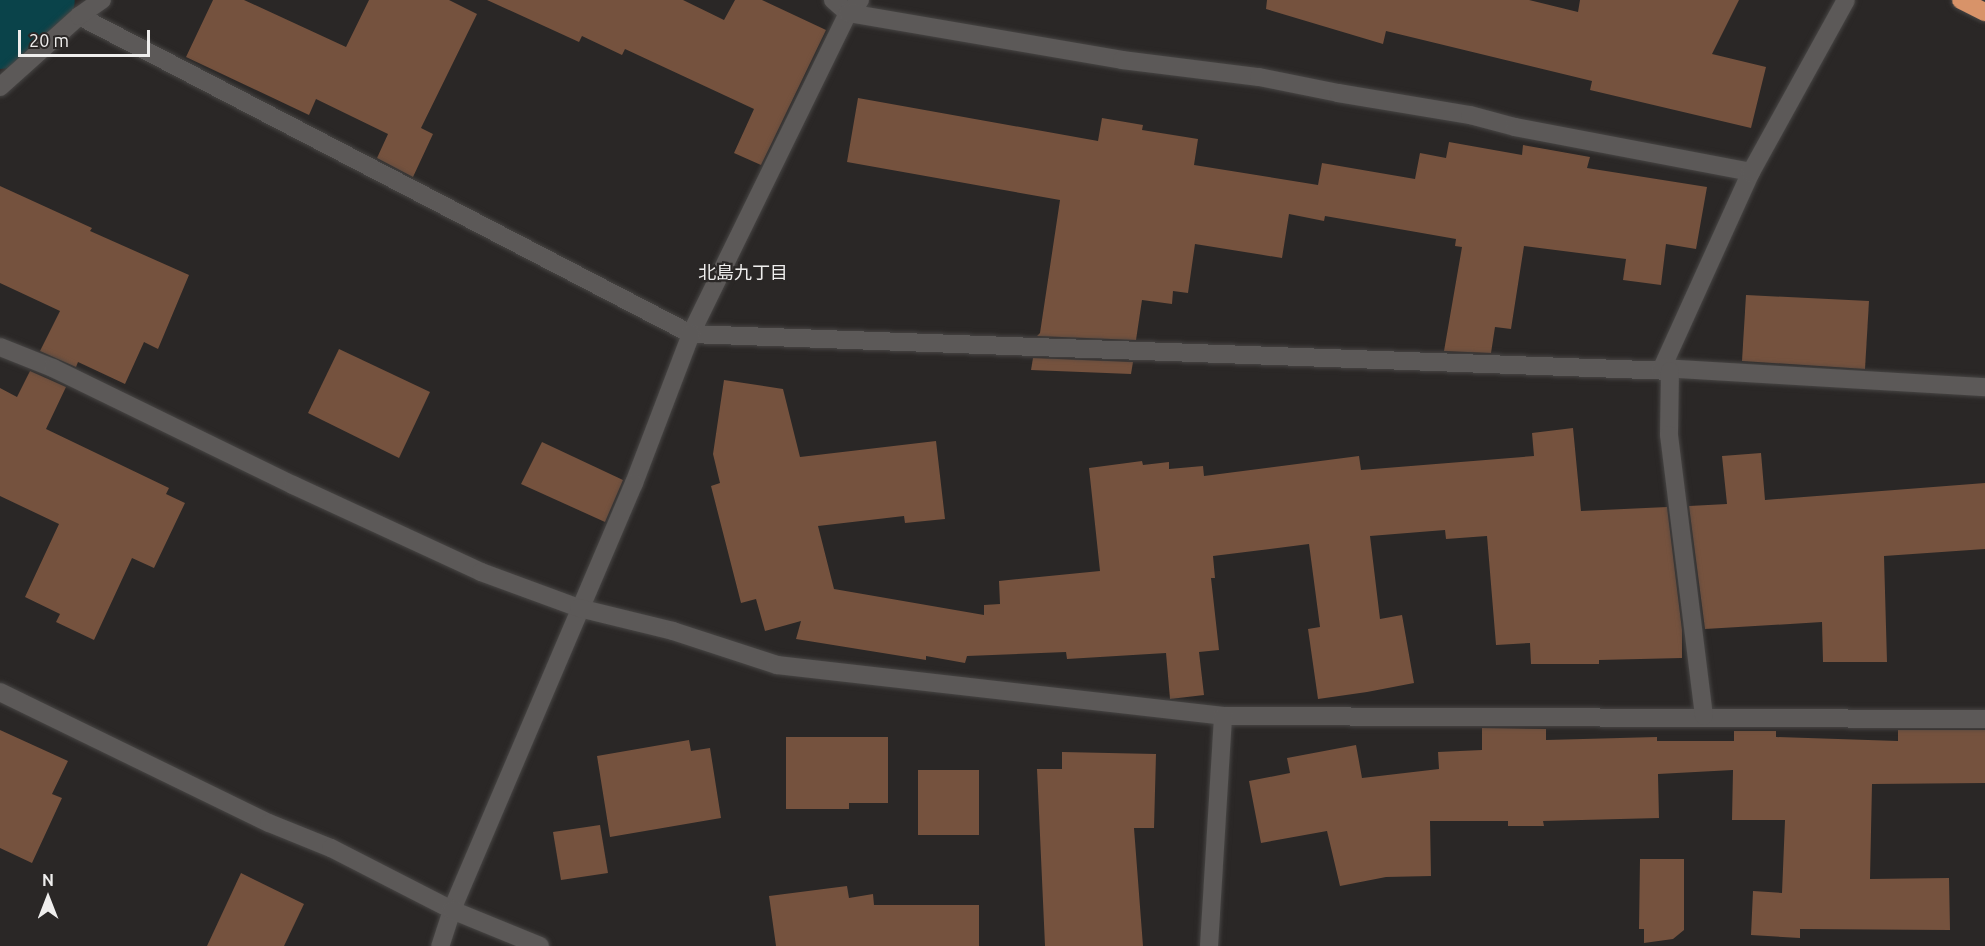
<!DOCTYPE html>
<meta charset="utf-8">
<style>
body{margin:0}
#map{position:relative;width:1985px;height:946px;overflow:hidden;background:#2a2726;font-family:Ubuntu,"Noto Sans JP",sans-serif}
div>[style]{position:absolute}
.river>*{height:80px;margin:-40px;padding:0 40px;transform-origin:40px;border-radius:40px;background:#0a434a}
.building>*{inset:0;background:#75523e}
.roads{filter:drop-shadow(0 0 2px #474544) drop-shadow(0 0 2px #474544)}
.street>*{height:18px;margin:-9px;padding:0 9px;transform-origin:9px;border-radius:9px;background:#5c5958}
.highway>*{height:18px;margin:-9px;padding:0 9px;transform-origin:9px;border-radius:9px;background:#d89369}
span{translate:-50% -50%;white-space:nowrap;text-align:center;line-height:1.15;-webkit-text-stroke:4.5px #2a2726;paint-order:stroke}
.neighbourhood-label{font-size:18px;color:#efeeed}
.north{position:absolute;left:18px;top:868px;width:60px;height:60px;-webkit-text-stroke:4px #2a2726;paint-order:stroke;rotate:0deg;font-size:16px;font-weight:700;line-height:24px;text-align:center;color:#efeeed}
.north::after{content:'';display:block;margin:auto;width:21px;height:27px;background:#efeeed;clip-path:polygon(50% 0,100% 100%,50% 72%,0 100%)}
.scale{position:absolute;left:18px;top:30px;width:132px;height:27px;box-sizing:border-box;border:3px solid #efeeed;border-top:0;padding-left:8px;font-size:18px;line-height:21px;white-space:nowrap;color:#efeeed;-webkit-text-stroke:4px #2a2726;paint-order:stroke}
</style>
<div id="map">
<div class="river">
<div style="left:0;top:29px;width:45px;rotate:-39.6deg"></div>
</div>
<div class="building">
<div style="clip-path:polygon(213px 0,244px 0,346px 47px,369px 0,449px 0,477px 14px,421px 128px,433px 134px,413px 177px,377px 158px,388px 134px,316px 99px,309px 115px,186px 57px)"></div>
<div style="clip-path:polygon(487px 0,683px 0,724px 20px,735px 0,762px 0,826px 30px,761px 165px,734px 153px,754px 109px,625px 49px,622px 55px,582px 36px,579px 42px)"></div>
<div style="clip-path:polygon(1267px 0,1529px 0,1578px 12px,1580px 0,1739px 0,1712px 54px,1766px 67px,1751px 128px,1590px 90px,1592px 81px,1386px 31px,1383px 44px,1266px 9px)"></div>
<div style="clip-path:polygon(858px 98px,1098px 141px,1102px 118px,1143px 125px,1142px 130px,1198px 139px,1194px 165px,1318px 185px,1322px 163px,1415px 179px,1420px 153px,1446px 158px,1449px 142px,1522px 155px,1523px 145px,1590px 157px,1587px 168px,1707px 187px,1696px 249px,1666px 244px,1661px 285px,1623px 280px,1626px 259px,1524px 246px,1511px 329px,1495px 327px,1491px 353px,1444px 351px,1462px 247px,1455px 246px,1456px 239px,1325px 216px,1324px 221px,1289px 214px,1282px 258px,1195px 244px,1188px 293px,1173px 291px,1172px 304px,1142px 300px,1136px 340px,1037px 336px,1040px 333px,1060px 200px,847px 162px)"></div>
<div style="clip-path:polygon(0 186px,92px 228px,90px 231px,189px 275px,158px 349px,144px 342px,125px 384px,78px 362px,76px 367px,40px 351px,60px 311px,0 283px)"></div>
<div style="clip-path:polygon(1746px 295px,1869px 301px,1865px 369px,1742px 361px)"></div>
<div style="clip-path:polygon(339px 349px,430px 392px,399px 458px,308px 413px)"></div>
<div style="clip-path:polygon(1033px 358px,1133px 362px,1131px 374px,1031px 370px)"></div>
<div style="clip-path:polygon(30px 371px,66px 387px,46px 429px,169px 488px,166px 494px,185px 503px,154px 568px,132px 558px,94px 640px,56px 622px,60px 614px,25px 597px,59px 524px,0 496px,0 388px,17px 397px)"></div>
<div style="clip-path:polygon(724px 380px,783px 389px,800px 457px,936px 441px,945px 519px,905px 523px,904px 516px,818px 526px,834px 589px,984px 615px,984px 605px,1000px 604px,999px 581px,1100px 571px,1089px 468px,1142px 461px,1143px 465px,1169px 462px,1169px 469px,1203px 466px,1204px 476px,1359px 456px,1361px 470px,1534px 456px,1532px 433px,1573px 428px,1581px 511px,1667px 507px,1682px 630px,1682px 658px,1599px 660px,1599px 664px,1531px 664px,1530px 643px,1496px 645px,1487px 536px,1446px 539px,1445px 530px,1370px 536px,1380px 619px,1402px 615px,1414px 683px,1367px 692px,1318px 699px,1308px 629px,1320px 627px,1309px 544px,1213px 556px,1215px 578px,1211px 578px,1219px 650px,1199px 652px,1204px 695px,1170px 699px,1166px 653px,1067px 659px,1066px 652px,967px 656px,965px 663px,926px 656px,926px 660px,796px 639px,801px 621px,765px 631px,756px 599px,741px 603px,711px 486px,720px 483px,713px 454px)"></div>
<div style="clip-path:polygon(542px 442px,623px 480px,605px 522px,521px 484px)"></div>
<div style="clip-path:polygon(1761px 453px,1765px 500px,1985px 483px,1985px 549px,1884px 556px,1887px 662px,1823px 662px,1822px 622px,1705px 629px,1689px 506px,1727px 504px,1722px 456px)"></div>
<div style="clip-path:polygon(1482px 728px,1546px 729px,1546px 740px,1657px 737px,1657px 741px,1734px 741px,1734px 731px,1776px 731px,1776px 737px,1898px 741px,1898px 730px,1985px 730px,1985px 783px,1872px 784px,1870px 879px,1949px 878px,1950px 930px,1800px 929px,1800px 938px,1751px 935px,1753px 891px,1782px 893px,1785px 820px,1732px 820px,1733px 770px,1658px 774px,1659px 818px,1543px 821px,1544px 826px,1508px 826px,1508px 821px,1430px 821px,1431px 876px,1386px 877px,1340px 886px,1327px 831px,1261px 843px,1249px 781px,1290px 773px,1287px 758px,1356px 745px,1362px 778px,1439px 769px,1438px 752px,1482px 750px)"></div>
<div style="clip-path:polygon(0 730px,68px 761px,52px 794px,62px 798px,32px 863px,0 848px)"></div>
<div style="clip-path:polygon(786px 737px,888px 737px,888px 803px,849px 803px,849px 809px,786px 809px)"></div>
<div style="clip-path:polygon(689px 740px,691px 751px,710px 748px,721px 818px,610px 837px,597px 756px)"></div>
<div style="clip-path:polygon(1062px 752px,1156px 754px,1154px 828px,1134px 828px,1143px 946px,1045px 946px,1037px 769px,1062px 769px)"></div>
<div style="clip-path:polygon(918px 770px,979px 770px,979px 835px,918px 835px)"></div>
<div style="clip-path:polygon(600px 825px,608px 873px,561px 880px,553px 832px)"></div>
<div style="clip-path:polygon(1640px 859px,1684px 859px,1684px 930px,1673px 939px,1644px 943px,1644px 929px,1639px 929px)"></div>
<div style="clip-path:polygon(241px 873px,304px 904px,284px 946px,207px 946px)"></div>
<div style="clip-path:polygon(847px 886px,849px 898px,873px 894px,874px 905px,979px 905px,979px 946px,776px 946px,769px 896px)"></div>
</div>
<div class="roads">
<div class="street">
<div style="left:833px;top:0;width:20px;rotate:41deg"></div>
<div style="left:848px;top:13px;width:357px;rotate:116.1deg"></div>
<div style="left:691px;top:334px;width:980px;rotate:2.16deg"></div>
<div style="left:860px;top:0;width:18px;rotate:133deg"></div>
<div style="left:848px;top:13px;width:278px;rotate:9.7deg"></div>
<div style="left:1122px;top:60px;width:138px;rotate:7.1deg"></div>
<div style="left:1259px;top:77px;width:81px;rotate:11.4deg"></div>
<div style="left:1338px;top:93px;width:134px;rotate:9.5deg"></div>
<div style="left:1470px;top:115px;width:47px;rotate:14.9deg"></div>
<div style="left:1515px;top:127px;width:240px;rotate:10.8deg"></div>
<div style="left:79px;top:16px;width:690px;rotate:27.46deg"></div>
<div style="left:691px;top:334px;width:160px;rotate:110.9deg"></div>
<div style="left:634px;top:483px;width:464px;rotate:113.1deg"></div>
<div style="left:452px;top:910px;width:38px;rotate:108deg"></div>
<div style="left:0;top:87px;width:106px;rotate:-41.9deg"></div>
<div style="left:79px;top:16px;width:28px;rotate:-35deg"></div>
<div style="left:0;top:347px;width:57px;rotate:21.6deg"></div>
<div style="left:53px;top:368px;width:267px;rotate:26deg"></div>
<div style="left:293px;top:485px;width:207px;rotate:24.8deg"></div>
<div style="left:481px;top:572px;width:104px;rotate:20.2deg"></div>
<div style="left:579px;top:608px;width:97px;rotate:13.7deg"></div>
<div style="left:673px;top:631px;width:109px;rotate:18.1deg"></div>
<div style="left:777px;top:665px;width:449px;rotate:6.5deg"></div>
<div style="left:1223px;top:716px;width:762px;rotate:0.23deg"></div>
<div style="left:1662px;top:368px;width:215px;rotate:-65.6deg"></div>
<div style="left:1751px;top:172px;width:196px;rotate:-61.1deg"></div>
<div style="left:1662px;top:368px;width:324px;rotate:3.4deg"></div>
<div style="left:1670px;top:371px;width:64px;rotate:90.9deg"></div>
<div style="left:1669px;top:435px;width:283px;rotate:82.9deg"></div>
<div style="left:0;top:692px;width:299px;rotate:26deg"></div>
<div style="left:269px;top:823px;width:67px;rotate:22deg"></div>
<div style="left:331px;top:848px;width:136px;rotate:27.1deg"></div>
<div style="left:452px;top:910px;width:95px;rotate:22.2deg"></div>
<div style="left:1209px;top:946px;width:230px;rotate:-86.5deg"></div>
</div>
<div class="highway">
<div style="left:1961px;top:0;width:27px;rotate:27deg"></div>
</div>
</div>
<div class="neighbourhood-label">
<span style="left:743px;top:272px">北島九丁目</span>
</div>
<div class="north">N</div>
<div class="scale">20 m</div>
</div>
